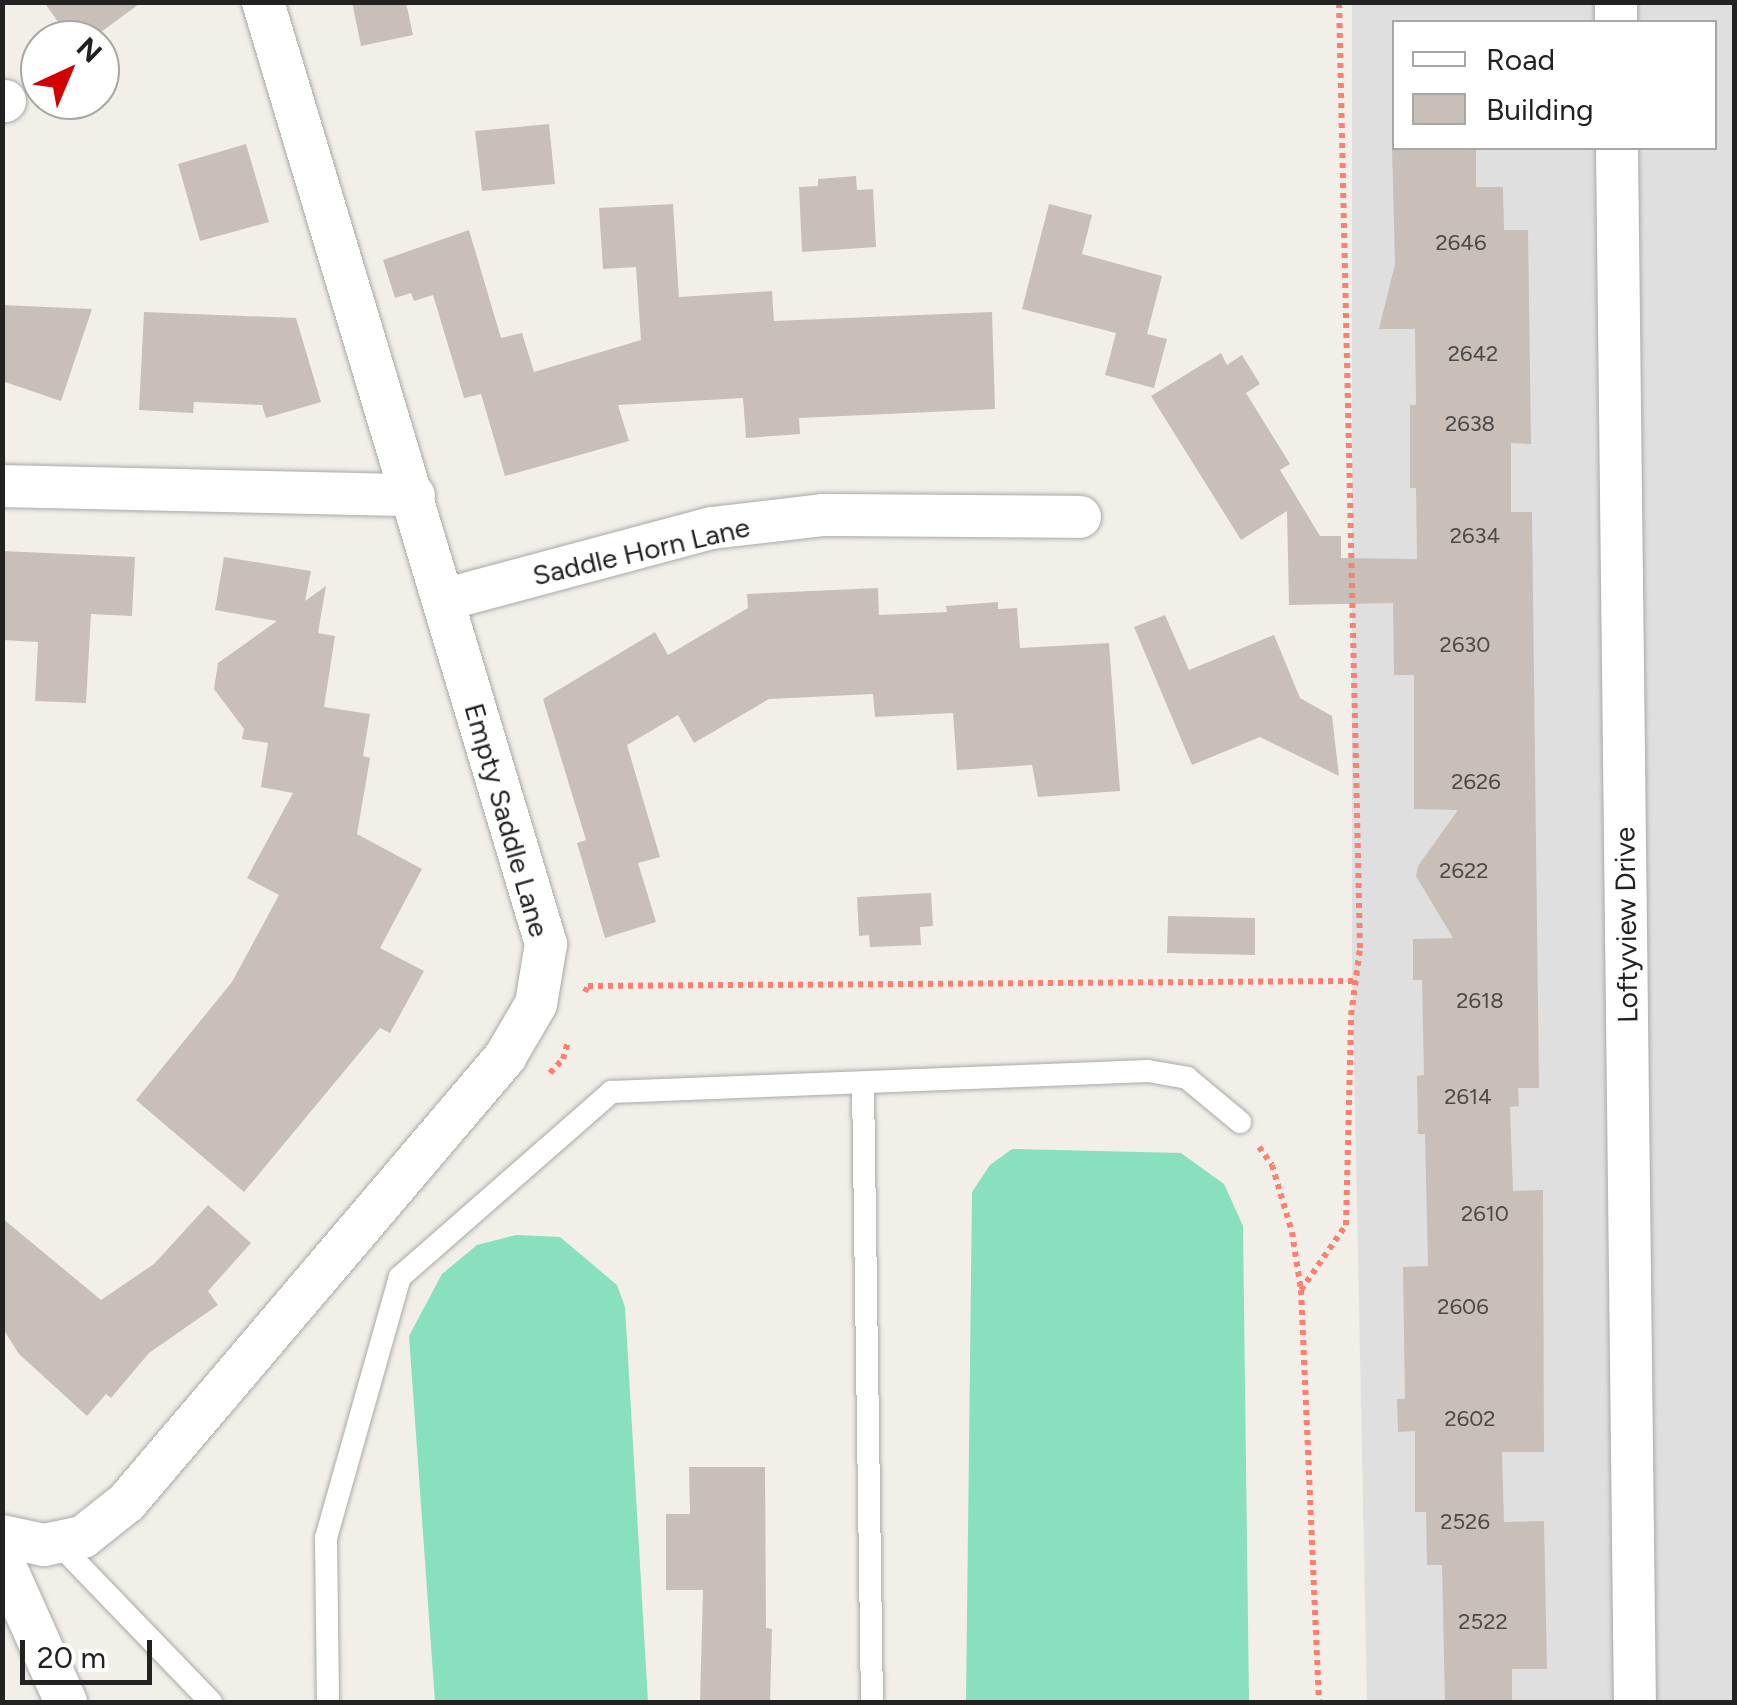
<!DOCTYPE html>
<style>
body{margin:0}
#map{position:relative;width:1737px;height:1705px;overflow:hidden;background:#f2efe9;font-family:Figtree,sans-serif}
div>[style]{position:absolute}
.residential>*{inset:0;background:#e0dfdf}
.pitch>*{inset:0;background:#88e0be}
.building>*{inset:0;background:#c7bfb8}
.path>*{height:6px;margin-top:-3px;transform-origin:0;background:repeating-linear-gradient(90deg,#fa8072 0 5px,transparent 0 10px)}
.roads{filter:drop-shadow(0 0 2px #a9a9a9) drop-shadow(0 0 2px #a9a9a9)}
.service>*{height:22px;margin:-11px;padding:0 11px;transform-origin:11px;border-radius:11px;background:#fff}
.minor>*{height:42px;margin:-21px;padding:0 21px;transform-origin:21px;border-radius:21px;background:#fff}
span{translate:-50% -50%;white-space:nowrap;text-align:center;line-height:1.15;-webkit-text-stroke:8px #fff;paint-order:stroke}
.number-label{font-size:22px;color:#4b4948}
.number-label span{-webkit-text-stroke-width:0}
.street-label{font-size:28px;color:#222}
.frame{position:absolute;inset:0;border:5px solid #222;pointer-events:none}
.legend{position:absolute;left:1392px;top:20px;width:325px;height:130px;box-sizing:border-box;background:#fff;border:2px solid #a7a7a7;margin:0;padding:12px 18px;list-style:none;font-size:30px;color:#222}
.legend li{display:flex;align-items:center;gap:20px;height:50px}
.legend b{width:50px;border:2px solid #a7a7a7}
.north{position:absolute;left:20px;top:20px;width:100px;height:100px;box-sizing:border-box;background:#fff;border:2px solid #a7a7a7;border-radius:50%;rotate:44deg;font-size:28px;font-weight:700;line-height:40px;text-align:center;color:#222}
.north::after{content:'';display:block;margin:auto;width:35px;height:45px;background:#d40000;clip-path:polygon(50% 0,100% 100%,50% 72%,0 100%)}
.scale{position:absolute;left:20px;top:1640px;width:132px;height:45px;box-sizing:border-box;border:5px solid #222;border-top:0;padding-left:12px;font-size:30px;line-height:35px;white-space:nowrap;color:#222;-webkit-text-stroke:8px #fff;paint-order:stroke}
</style>
<div id="map">
<div class="residential">
<div style="clip-path:polygon(evenodd,1352px 3px,1734px 3px,1734px 1702px,1367px 1702px,1352px 959px,1352px 3px,1394px 22px,1714px 22px,1714px 148px,1394px 148px,1394px 22px)"></div>
</div>
<div class="pitch">
<div style="clip-path:polygon(1012px 1149px,1181px 1153px,1224px 1184px,1243px 1226px,1249px 1702px,966px 1702px,972px 1192px,990px 1165px)"></div>
<div style="clip-path:polygon(516px 1235px,560px 1237px,617px 1285px,625px 1307px,648px 1702px,435px 1702px,409px 1336px,442px 1274px,477px 1245px)"></div>
</div>
<div class="building">
<div style="clip-path:polygon(44px 2px,142px 2px,90px 40px,71px 40px)"></div>
<div style="clip-path:polygon(352px 2px,406px 2px,413px 35px,361px 46px)"></div>
<div style="clip-path:polygon(549px 124px,555px 184px,482px 191px,475px 131px)"></div>
<div style="clip-path:polygon(246px 144px,269px 222px,200px 241px,178px 164px)"></div>
<div style="clip-path:polygon(1392px 148px,1476px 148px,1476px 187px,1503px 187px,1504px 230px,1528px 230px,1531px 444px,1511px 443px,1511px 512px,1532px 512px,1539px 1088px,1518px 1088px,1519px 1106px,1510px 1107px,1513px 1191px,1543px 1190px,1544px 1452px,1502px 1452px,1504px 1522px,1544px 1521px,1547px 1669px,1512px 1669px,1512px 1702px,1445px 1702px,1442px 1565px,1427px 1565px,1426px 1512px,1415px 1512px,1415px 1431px,1398px 1432px,1397px 1399px,1405px 1399px,1403px 1267px,1428px 1266px,1425px 1134px,1418px 1134px,1417px 1076px,1424px 1075px,1422px 980px,1413px 980px,1413px 939px,1453px 938px,1416px 876px,1418px 866px,1458px 810px,1414px 809px,1414px 675px,1394px 675px,1393px 603px,1289px 605px,1287px 511px,1241px 540px,1151px 396px,1221px 353px,1227px 365px,1242px 355px,1260px 384px,1246px 393px,1290px 464px,1280px 470px,1320px 536px,1341px 536px,1341px 558px,1417px 559px,1416px 488px,1410px 488px,1410px 405px,1416px 405px,1415px 329px,1379px 329px,1395px 264px)"></div>
<div style="clip-path:polygon(856px 176px,857px 190px,873px 189px,876px 247px,802px 252px,799px 187px,818px 186px,818px 179px)"></div>
<div style="clip-path:polygon(673px 204px,679px 297px,772px 291px,774px 321px,992px 312px,995px 409px,799px 418px,800px 434px,746px 438px,743px 398px,618px 405px,629px 441px,505px 476px,481px 394px,464px 398px,433px 295px,414px 301px,411px 293px,395px 298px,383px 260px,469px 230px,501px 338px,522px 333px,534px 372px,641px 340px,636px 267px,603px 269px,599px 208px)"></div>
<div style="clip-path:polygon(1049px 204px,1092px 215px,1082px 254px,1162px 276px,1147px 334px,1167px 339px,1154px 388px,1105px 375px,1116px 333px,1022px 309px)"></div>
<div style="clip-path:polygon(2px 305px,92px 309px,61px 401px,2px 381px)"></div>
<div style="clip-path:polygon(144px 312px,296px 318px,321px 402px,266px 418px,262px 405px,194px 402px,193px 413px,139px 410px)"></div>
<div style="clip-path:polygon(2px 551px,135px 557px,132px 616px,91px 614px,86px 703px,35px 701px,38px 642px,2px 640px)"></div>
<div style="clip-path:polygon(224px 557px,311px 571px,305px 601px,326px 586px,318px 633px,335px 636px,324px 707px,370px 714px,363px 756px,370px 758px,357px 834px,422px 869px,380px 948px,424px 971px,390px 1033px,380px 1028px,244px 1192px,136px 1100px,232px 982px,279px 895px,247px 878px,293px 793px,261px 787px,268px 743px,242px 739px,244px 729px,214px 689px,218px 663px,277px 621px,215px 610px)"></div>
<div style="clip-path:polygon(878px 588px,879px 615px,947px 612px,946px 606px,998px 602px,998px 609px,1017px 608px,1020px 648px,1109px 643px,1120px 791px,1038px 797px,1032px 765px,957px 770px,953px 713px,875px 717px,873px 694px,769px 699px,694px 743px,678px 715px,627px 745px,660px 857px,638px 863px,656px 922px,605px 938px,577px 843px,586px 840px,543px 699px,655px 632px,668px 655px,748px 608px,747px 594px)"></div>
<div style="clip-path:polygon(1165px 615px,1189px 670px,1274px 635px,1300px 698px,1332px 716px,1339px 776px,1260px 737px,1192px 765px,1134px 627px)"></div>
<div style="clip-path:polygon(931px 893px,933px 926px,920px 927px,921px 945px,870px 947px,869px 935px,859px 936px,857px 897px)"></div>
<div style="clip-path:polygon(1168px 916px,1255px 918px,1255px 955px,1167px 953px)"></div>
<div style="clip-path:polygon(208px 1205px,251px 1243px,208px 1291px,218px 1305px,149px 1353px,111px 1398px,106px 1394px,87px 1416px,19px 1354px,2px 1327px,2px 1218px,101px 1300px,154px 1264px)"></div>
<div style="clip-path:polygon(689px 1467px,765px 1467px,766px 1628px,772px 1629px,770px 1702px,700px 1702px,703px 1590px,666px 1590px,666px 1514px,690px 1514px)"></div>
</div>
<div class="path">
<div style="left:585px;top:992px;width:7px;rotate:-63deg"></div>
<div style="left:588px;top:986px;width:767px;rotate:-0.37deg"></div>
<div style="left:550px;top:1073px;width:19px;rotate:-47deg"></div>
<div style="left:563px;top:1059px;width:19px;rotate:-74deg"></div>
<div style="left:1259px;top:1147px;width:22px;rotate:54deg"></div>
<div style="left:1272px;top:1165px;width:70px;rotate:73.4deg"></div>
<div style="left:1292px;top:1232px;width:59px;rotate:81.2deg"></div>
<div style="left:1301px;top:1290px;width:412px;rotate:87.5deg"></div>
<div style="left:1301px;top:1290px;width:79px;rotate:-55.3deg"></div>
<div style="left:1346px;top:1225px;width:210px;rotate:-88.6deg"></div>
<div style="left:1351px;top:1015px;width:68px;rotate:-82.3deg"></div>
<div style="left:1360px;top:948px;width:946px;rotate:-91.27deg"></div>
</div>
<div class="roads">
<div class="service">
<div style="left:863px;top:1083px;width:619px;rotate:89.17deg"></div>
<div style="left:57px;top:1542px;width:222px;rotate:46.1deg"></div>
<div style="left:328px;top:1702px;width:164px;rotate:-90.7deg"></div>
<div style="left:326px;top:1538px;width:271px;rotate:-74.2deg"></div>
<div style="left:400px;top:1277px;width:281px;rotate:-41.2deg"></div>
<div style="left:611px;top:1092px;width:537px;rotate:-2.24deg"></div>
<div style="left:1148px;top:1071px;width:40px;rotate:10deg"></div>
<div style="left:1187px;top:1078px;width:69px;rotate:39.7deg"></div>
</div>
<div class="minor">
<div style="left:1616px;top:2px;width:20px;rotate:90deg"></div>
<div style="left:2px;top:101px;width:3px"></div>
<div style="left:1617px;top:148px;width:1554px;rotate:89.34deg"></div>
<div style="left:2px;top:486px;width:412px;rotate:1.3deg"></div>
<div style="left:443px;top:600px;width:278px;rotate:-15deg"></div>
<div style="left:712px;top:528px;width:111px;rotate:-6.7deg"></div>
<div style="left:822px;top:515px;width:258px;rotate:0.4deg"></div>
<div style="left:2px;top:1536px;width:43px;rotate:12.1deg"></div>
<div style="left:44px;top:1545px;width:40px;rotate:-12deg"></div>
<div style="left:83px;top:1537px;width:56px;rotate:-38.5deg"></div>
<div style="left:127px;top:1502px;width:584px;rotate:-49.65deg"></div>
<div style="left:505px;top:1057px;width:61px;rotate:-59.7deg"></div>
<div style="left:536px;top:1004px;width:61px;rotate:-80.5deg"></div>
<div style="left:546px;top:944px;width:984px;rotate:-106.72deg"></div>
<div style="left:2px;top:1559px;width:157px;rotate:65.9deg"></div>
</div>
</div>
<div class="number-label">
<span style="left:1461px;top:243px">2646</span>
<span style="left:1473px;top:354px">2642</span>
<span style="left:1470px;top:424px">2638</span>
<span style="left:1475px;top:536px">2634</span>
<span style="left:1465px;top:645px">2630</span>
<span style="left:1476px;top:782px">2626</span>
<span style="left:1464px;top:871px">2622</span>
<span style="left:1480px;top:1001px">2618</span>
<span style="left:1468px;top:1097px">2614</span>
<span style="left:1485px;top:1214px">2610</span>
<span style="left:1463px;top:1307px">2606</span>
<span style="left:1470px;top:1419px">2602</span>
<span style="left:1465px;top:1522px">2526</span>
<span style="left:1483px;top:1622px">2522</span>
</div>
<div class="street-label">
<span style="left:641px;top:551px;rotate:-13deg">Saddle Horn Lane</span>
<span style="left:507px;top:820px;rotate:74deg">Empty Saddle Lane</span>
<span style="left:1626px;top:925px;rotate:-91deg">Loftyview Drive</span>
</div>
<div class="frame"></div>
<ul class="legend">
<li><b style="height:12px;background:#fff"></b>Road</li>
<li><b style="height:28px;background:#c7bfb8"></b>Building</li>
</ul>
<div class="north">N</div>
<div class="scale">20 m</div>
</div>
